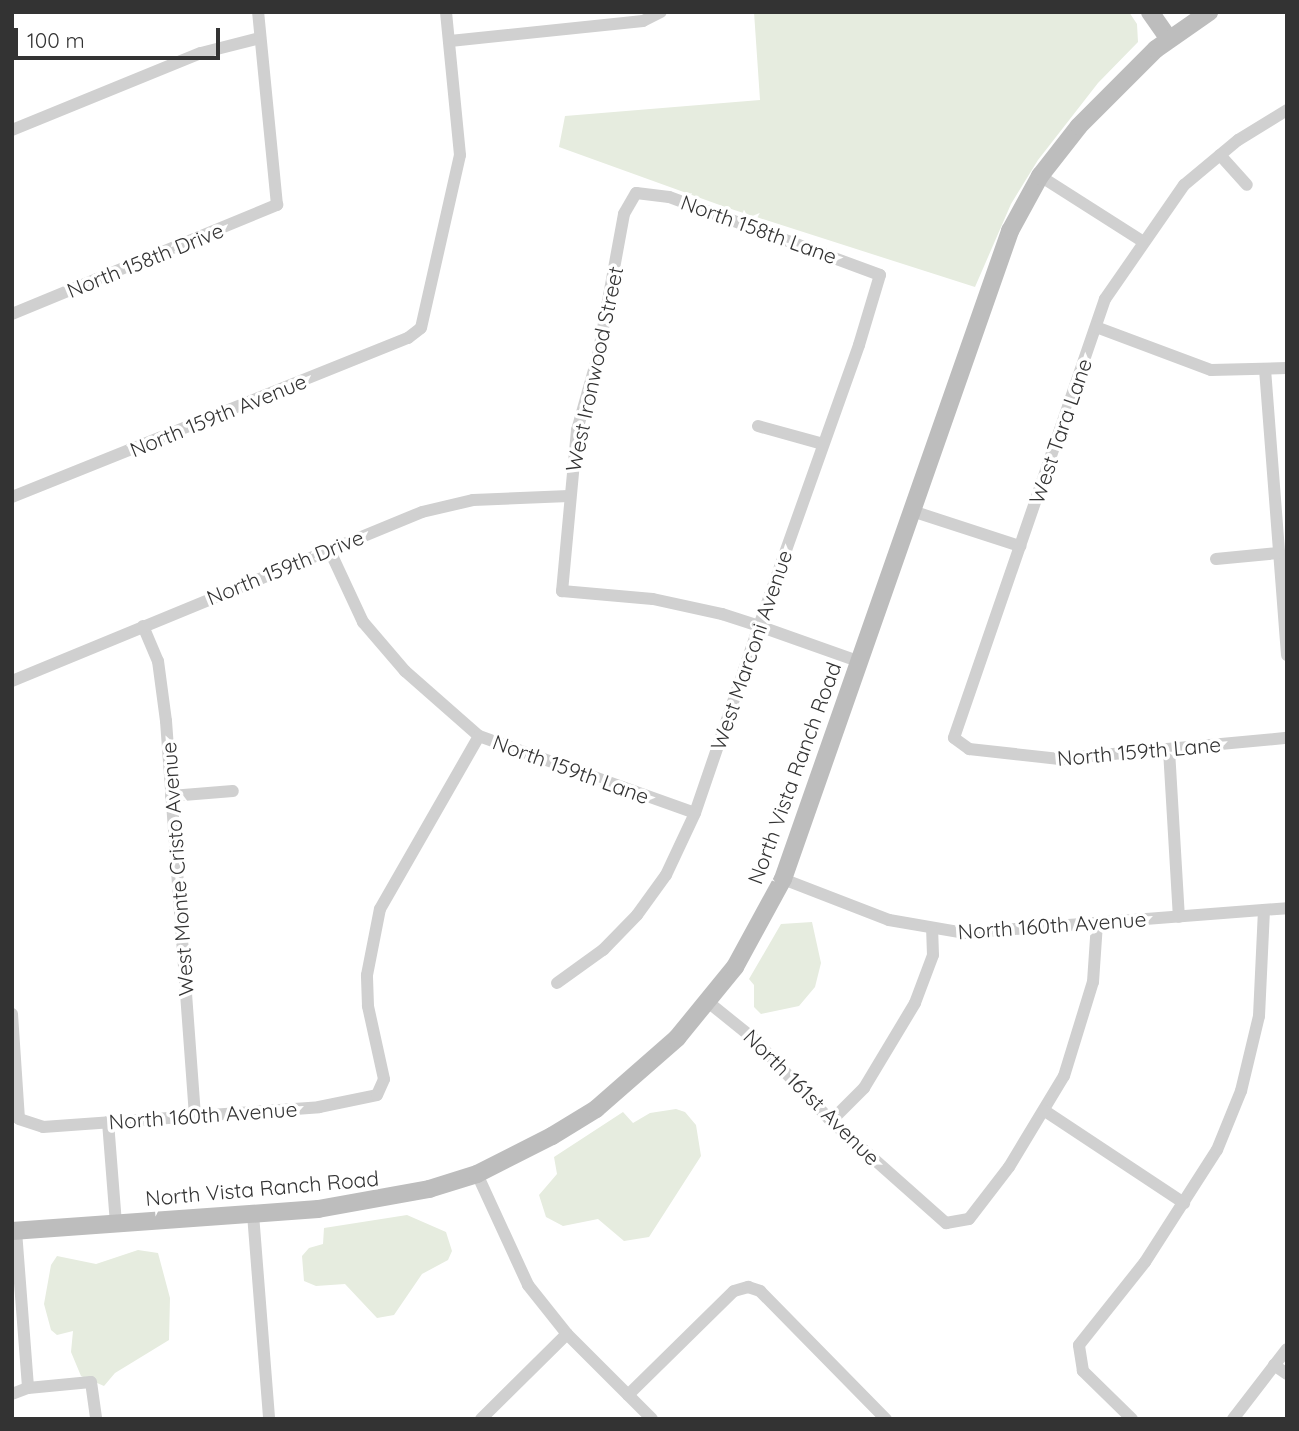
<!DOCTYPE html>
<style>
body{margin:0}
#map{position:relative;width:1299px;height:1431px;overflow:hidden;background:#fff;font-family:Quicksand,sans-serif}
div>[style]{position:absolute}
.green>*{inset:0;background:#e6ecdf}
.street>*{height:12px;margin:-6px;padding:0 6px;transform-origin:6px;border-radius:6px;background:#d0d0d0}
.secondary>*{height:18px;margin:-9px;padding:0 9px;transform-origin:9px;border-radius:9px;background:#bdbdbd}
span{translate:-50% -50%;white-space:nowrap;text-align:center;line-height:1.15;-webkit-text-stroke:7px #fff;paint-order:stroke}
.street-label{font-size:21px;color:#333}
.frame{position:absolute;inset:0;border:14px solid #333;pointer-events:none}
.scale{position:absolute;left:14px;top:28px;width:206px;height:32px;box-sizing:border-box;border:4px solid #333;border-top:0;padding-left:9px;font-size:21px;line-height:24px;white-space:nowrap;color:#333;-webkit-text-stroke:5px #fff;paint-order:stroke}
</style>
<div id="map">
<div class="green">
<div style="clip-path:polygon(754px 12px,1129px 12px,1137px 24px,1138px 42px,1098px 83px,1038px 160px,1011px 204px,975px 287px,728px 208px,559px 147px,565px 116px,760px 100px)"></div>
<div style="clip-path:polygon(812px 922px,821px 963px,815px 987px,799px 1006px,761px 1014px,754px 1007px,754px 985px,749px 979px,781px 924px)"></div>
<div style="clip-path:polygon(676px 1109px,685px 1112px,696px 1125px,701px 1156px,649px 1237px,624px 1241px,598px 1219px,563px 1226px,546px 1217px,539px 1195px,557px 1174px,554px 1157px,623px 1112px,633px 1123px,650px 1113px)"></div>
<div style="clip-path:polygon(407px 1215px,446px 1232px,452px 1251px,448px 1260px,422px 1274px,394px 1315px,377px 1318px,345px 1284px,316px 1286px,304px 1281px,302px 1256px,309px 1248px,323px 1244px,324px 1228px)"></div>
<div style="clip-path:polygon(138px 1250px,158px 1253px,170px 1298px,169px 1340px,115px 1373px,104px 1386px,81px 1376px,71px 1352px,73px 1331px,57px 1335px,51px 1330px,44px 1304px,51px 1265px,57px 1256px,96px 1264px)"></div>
</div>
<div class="street">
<div style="left:450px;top:41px;width:194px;rotate:-5.9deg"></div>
<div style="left:643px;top:21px;width:20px;rotate:-27deg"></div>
<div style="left:1287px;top:110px;width:57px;rotate:148.5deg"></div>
<div style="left:1238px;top:140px;width:70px;rotate:140.2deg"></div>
<div style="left:1184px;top:185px;width:139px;rotate:124.7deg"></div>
<div style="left:1105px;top:299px;width:464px;rotate:109deg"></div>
<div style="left:954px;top:738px;width:19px;rotate:36deg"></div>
<div style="left:969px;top:749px;width:91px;rotate:6.3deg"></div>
<div style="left:1059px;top:759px;width:229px;rotate:-5.3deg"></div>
<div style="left:12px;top:130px;width:204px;rotate:-22.2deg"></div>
<div style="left:201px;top:53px;width:61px;rotate:-14.3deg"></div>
<div style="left:1220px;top:155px;width:40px;rotate:48deg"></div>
<div style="left:1040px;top:176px;width:121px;rotate:32.5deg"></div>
<div style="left:12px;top:314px;width:287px;rotate:-22.4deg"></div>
<div style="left:277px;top:205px;width:194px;rotate:-95.6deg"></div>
<div style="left:1096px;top:327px;width:123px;rotate:20.5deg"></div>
<div style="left:1211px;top:370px;width:76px;rotate:-1.5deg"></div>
<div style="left:1265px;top:369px;width:287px;rotate:85.6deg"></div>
<div style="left:758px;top:426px;width:67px;rotate:15.5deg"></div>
<div style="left:12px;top:497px;width:427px;rotate:-21.9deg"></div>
<div style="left:408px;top:338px;width:16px;rotate:-38deg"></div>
<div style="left:421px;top:328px;width:177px;rotate:-77.3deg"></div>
<div style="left:460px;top:155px;width:144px;rotate:-95.6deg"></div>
<div style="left:912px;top:511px;width:114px;rotate:18deg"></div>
<div style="left:329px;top:549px;width:81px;rotate:65deg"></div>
<div style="left:363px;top:622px;width:65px;rotate:49.4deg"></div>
<div style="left:405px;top:671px;width:98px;rotate:41.3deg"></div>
<div style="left:479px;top:736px;width:229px;rotate:19.6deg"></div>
<div style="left:1216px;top:559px;width:62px;rotate:-5.5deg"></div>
<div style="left:143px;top:626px;width:38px;rotate:67deg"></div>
<div style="left:158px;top:661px;width:61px;rotate:82.4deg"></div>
<div style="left:166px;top:721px;width:397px;rotate:85.8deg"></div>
<div style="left:12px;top:681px;width:443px;rotate:-22.4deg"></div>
<div style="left:422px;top:512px;width:52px;rotate:-13.2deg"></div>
<div style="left:473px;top:500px;width:96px;rotate:-2.4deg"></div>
<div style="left:1169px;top:750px;width:167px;rotate:86.6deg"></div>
<div style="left:171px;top:796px;width:62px;rotate:-4.6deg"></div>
<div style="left:783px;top:879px;width:114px;rotate:21.1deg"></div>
<div style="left:889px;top:920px;width:76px;rotate:9.8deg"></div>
<div style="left:964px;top:933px;width:324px;rotate:-4.4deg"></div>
<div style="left:557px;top:983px;width:57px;rotate:-35.7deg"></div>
<div style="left:603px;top:950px;width:49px;rotate:-45.8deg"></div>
<div style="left:637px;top:915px;width:49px;rotate:-54.1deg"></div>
<div style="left:666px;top:875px;width:68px;rotate:-64.9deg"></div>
<div style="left:695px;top:813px;width:198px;rotate:-71.1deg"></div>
<div style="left:759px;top:626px;width:298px;rotate:-70.4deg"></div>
<div style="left:859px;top:345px;width:73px;rotate:-73.3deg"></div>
<div style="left:880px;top:275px;width:225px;rotate:-159.7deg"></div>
<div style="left:669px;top:197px;width:33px;rotate:-173deg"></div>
<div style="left:636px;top:193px;width:24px;rotate:120deg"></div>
<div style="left:624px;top:214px;width:144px;rotate:100.4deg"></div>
<div style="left:598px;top:356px;width:77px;rotate:105.8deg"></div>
<div style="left:577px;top:430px;width:162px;rotate:95.3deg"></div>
<div style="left:562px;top:591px;width:91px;rotate:5deg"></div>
<div style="left:653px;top:599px;width:71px;rotate:12.3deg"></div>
<div style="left:722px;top:614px;width:39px;rotate:18deg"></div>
<div style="left:759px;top:626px;width:105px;rotate:19.5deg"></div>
<div style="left:708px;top:1002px;width:59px;rotate:38.8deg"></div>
<div style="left:754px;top:1039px;width:112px;rotate:46.8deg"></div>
<div style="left:831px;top:1121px;width:154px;rotate:41.6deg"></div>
<div style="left:946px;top:1223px;width:23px;rotate:-10deg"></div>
<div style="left:969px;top:1219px;width:66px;rotate:-52.4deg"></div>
<div style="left:1009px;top:1167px;width:106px;rotate:-58.9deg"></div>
<div style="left:1064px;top:1076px;width:98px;rotate:-72.9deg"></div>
<div style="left:1093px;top:982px;width:59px;rotate:-86.1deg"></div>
<div style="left:12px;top:1014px;width:105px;rotate:86.2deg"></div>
<div style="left:19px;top:1119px;width:25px;rotate:18deg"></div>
<div style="left:43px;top:1127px;width:277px;rotate:-4.1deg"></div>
<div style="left:319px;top:1107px;width:59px;rotate:-11.7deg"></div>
<div style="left:377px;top:1095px;width:17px;rotate:-66deg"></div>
<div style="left:384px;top:1079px;width:75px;rotate:-102.4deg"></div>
<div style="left:368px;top:1006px;width:31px;rotate:-92deg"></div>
<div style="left:367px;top:975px;width:67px;rotate:-78.9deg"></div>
<div style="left:380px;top:909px;width:199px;rotate:-60.2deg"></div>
<div style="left:1045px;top:1111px;width:167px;rotate:33.5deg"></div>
<div style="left:831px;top:1121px;width:47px;rotate:-45deg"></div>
<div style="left:864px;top:1088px;width:99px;rotate:-59deg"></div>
<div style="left:915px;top:1003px;width:51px;rotate:-69.4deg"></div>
<div style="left:933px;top:955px;width:24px;rotate:-92deg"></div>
<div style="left:108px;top:1122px;width:102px;rotate:85.5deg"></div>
<div style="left:477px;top:1174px;width:122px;rotate:65.3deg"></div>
<div style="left:528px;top:1285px;width:63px;rotate:51.5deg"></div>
<div style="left:567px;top:1334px;width:120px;rotate:45deg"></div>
<div style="left:253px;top:1214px;width:206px;rotate:85.5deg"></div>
<div style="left:16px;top:1231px;width:157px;rotate:85.6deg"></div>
<div style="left:1274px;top:1365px;width:16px;rotate:35deg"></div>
<div style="left:12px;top:1394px;width:17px;rotate:-21deg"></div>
<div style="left:28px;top:1388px;width:63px;rotate:-5.4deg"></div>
<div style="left:91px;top:1382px;width:37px;rotate:82deg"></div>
<div style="left:628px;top:1395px;width:148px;rotate:-44.5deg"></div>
<div style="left:734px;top:1291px;width:15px;rotate:-16deg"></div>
<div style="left:748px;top:1287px;width:13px;rotate:18deg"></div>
<div style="left:760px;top:1291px;width:180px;rotate:45.5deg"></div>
<div style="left:481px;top:1419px;width:121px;rotate:-44.7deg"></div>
<div style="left:1132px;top:1419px;width:69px;rotate:-135.6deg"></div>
<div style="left:1083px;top:1371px;width:26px;rotate:-99deg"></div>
<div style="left:1079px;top:1345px;width:106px;rotate:-51.5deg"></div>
<div style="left:1145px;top:1262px;width:133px;rotate:-57.3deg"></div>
<div style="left:1217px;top:1150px;width:64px;rotate:-67.9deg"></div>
<div style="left:1241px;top:1091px;width:77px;rotate:-76.5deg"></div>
<div style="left:1259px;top:1016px;width:106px;rotate:-87.3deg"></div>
<div style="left:1233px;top:1419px;width:88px;rotate:-52.4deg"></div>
</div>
<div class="secondary">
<div style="left:1150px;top:12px;width:33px;rotate:55deg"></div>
<div style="left:12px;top:1231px;width:307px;rotate:-4.1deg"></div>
<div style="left:318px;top:1209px;width:113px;rotate:-10.2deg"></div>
<div style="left:429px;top:1189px;width:50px;rotate:-17.4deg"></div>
<div style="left:477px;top:1174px;width:84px;rotate:-26.9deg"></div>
<div style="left:552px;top:1136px;width:52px;rotate:-31.5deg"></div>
<div style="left:596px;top:1109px;width:108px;rotate:-41.2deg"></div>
<div style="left:677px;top:1038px;width:92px;rotate:-50.8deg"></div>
<div style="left:735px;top:967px;width:100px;rotate:-61.4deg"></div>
<div style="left:783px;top:879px;width:687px;rotate:-70.69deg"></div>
<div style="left:1010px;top:231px;width:63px;rotate:-61.4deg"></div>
<div style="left:1040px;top:176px;width:63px;rotate:-52deg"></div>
<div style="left:1079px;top:126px;width:109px;rotate:-45deg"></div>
<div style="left:1156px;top:49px;width:65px;rotate:-34.9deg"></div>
</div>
<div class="street-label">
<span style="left:759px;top:229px;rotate:20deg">North 158th Lane</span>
<span style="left:145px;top:260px;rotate:-22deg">North 158th Drive</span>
<span style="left:594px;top:369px;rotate:-78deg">West Ironwood Street</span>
<span style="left:218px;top:415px;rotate:-22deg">North 159th Avenue</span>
<span style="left:1060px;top:431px;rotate:-71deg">West Tara Lane</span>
<span style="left:285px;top:567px;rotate:-22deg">North 159th Drive</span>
<span style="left:751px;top:650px;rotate:-71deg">West Marconi Avenue</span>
<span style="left:1139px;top:751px;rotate:-5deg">North 159th Lane</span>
<span style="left:571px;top:769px;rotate:20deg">North 159th Lane</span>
<span style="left:794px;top:773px;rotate:-70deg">North Vista Ranch Road</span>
<span style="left:177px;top:869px;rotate:-94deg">West Monte Cristo Avenue</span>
<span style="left:1052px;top:925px;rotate:-4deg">North 160th Avenue</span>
<span style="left:812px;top:1097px;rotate:45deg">North 161st Avenue</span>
<span style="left:203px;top:1115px;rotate:-4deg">North 160th Avenue</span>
<span style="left:262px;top:1188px;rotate:-5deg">North Vista Ranch Road</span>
</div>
<div class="frame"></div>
<div class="scale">100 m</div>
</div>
